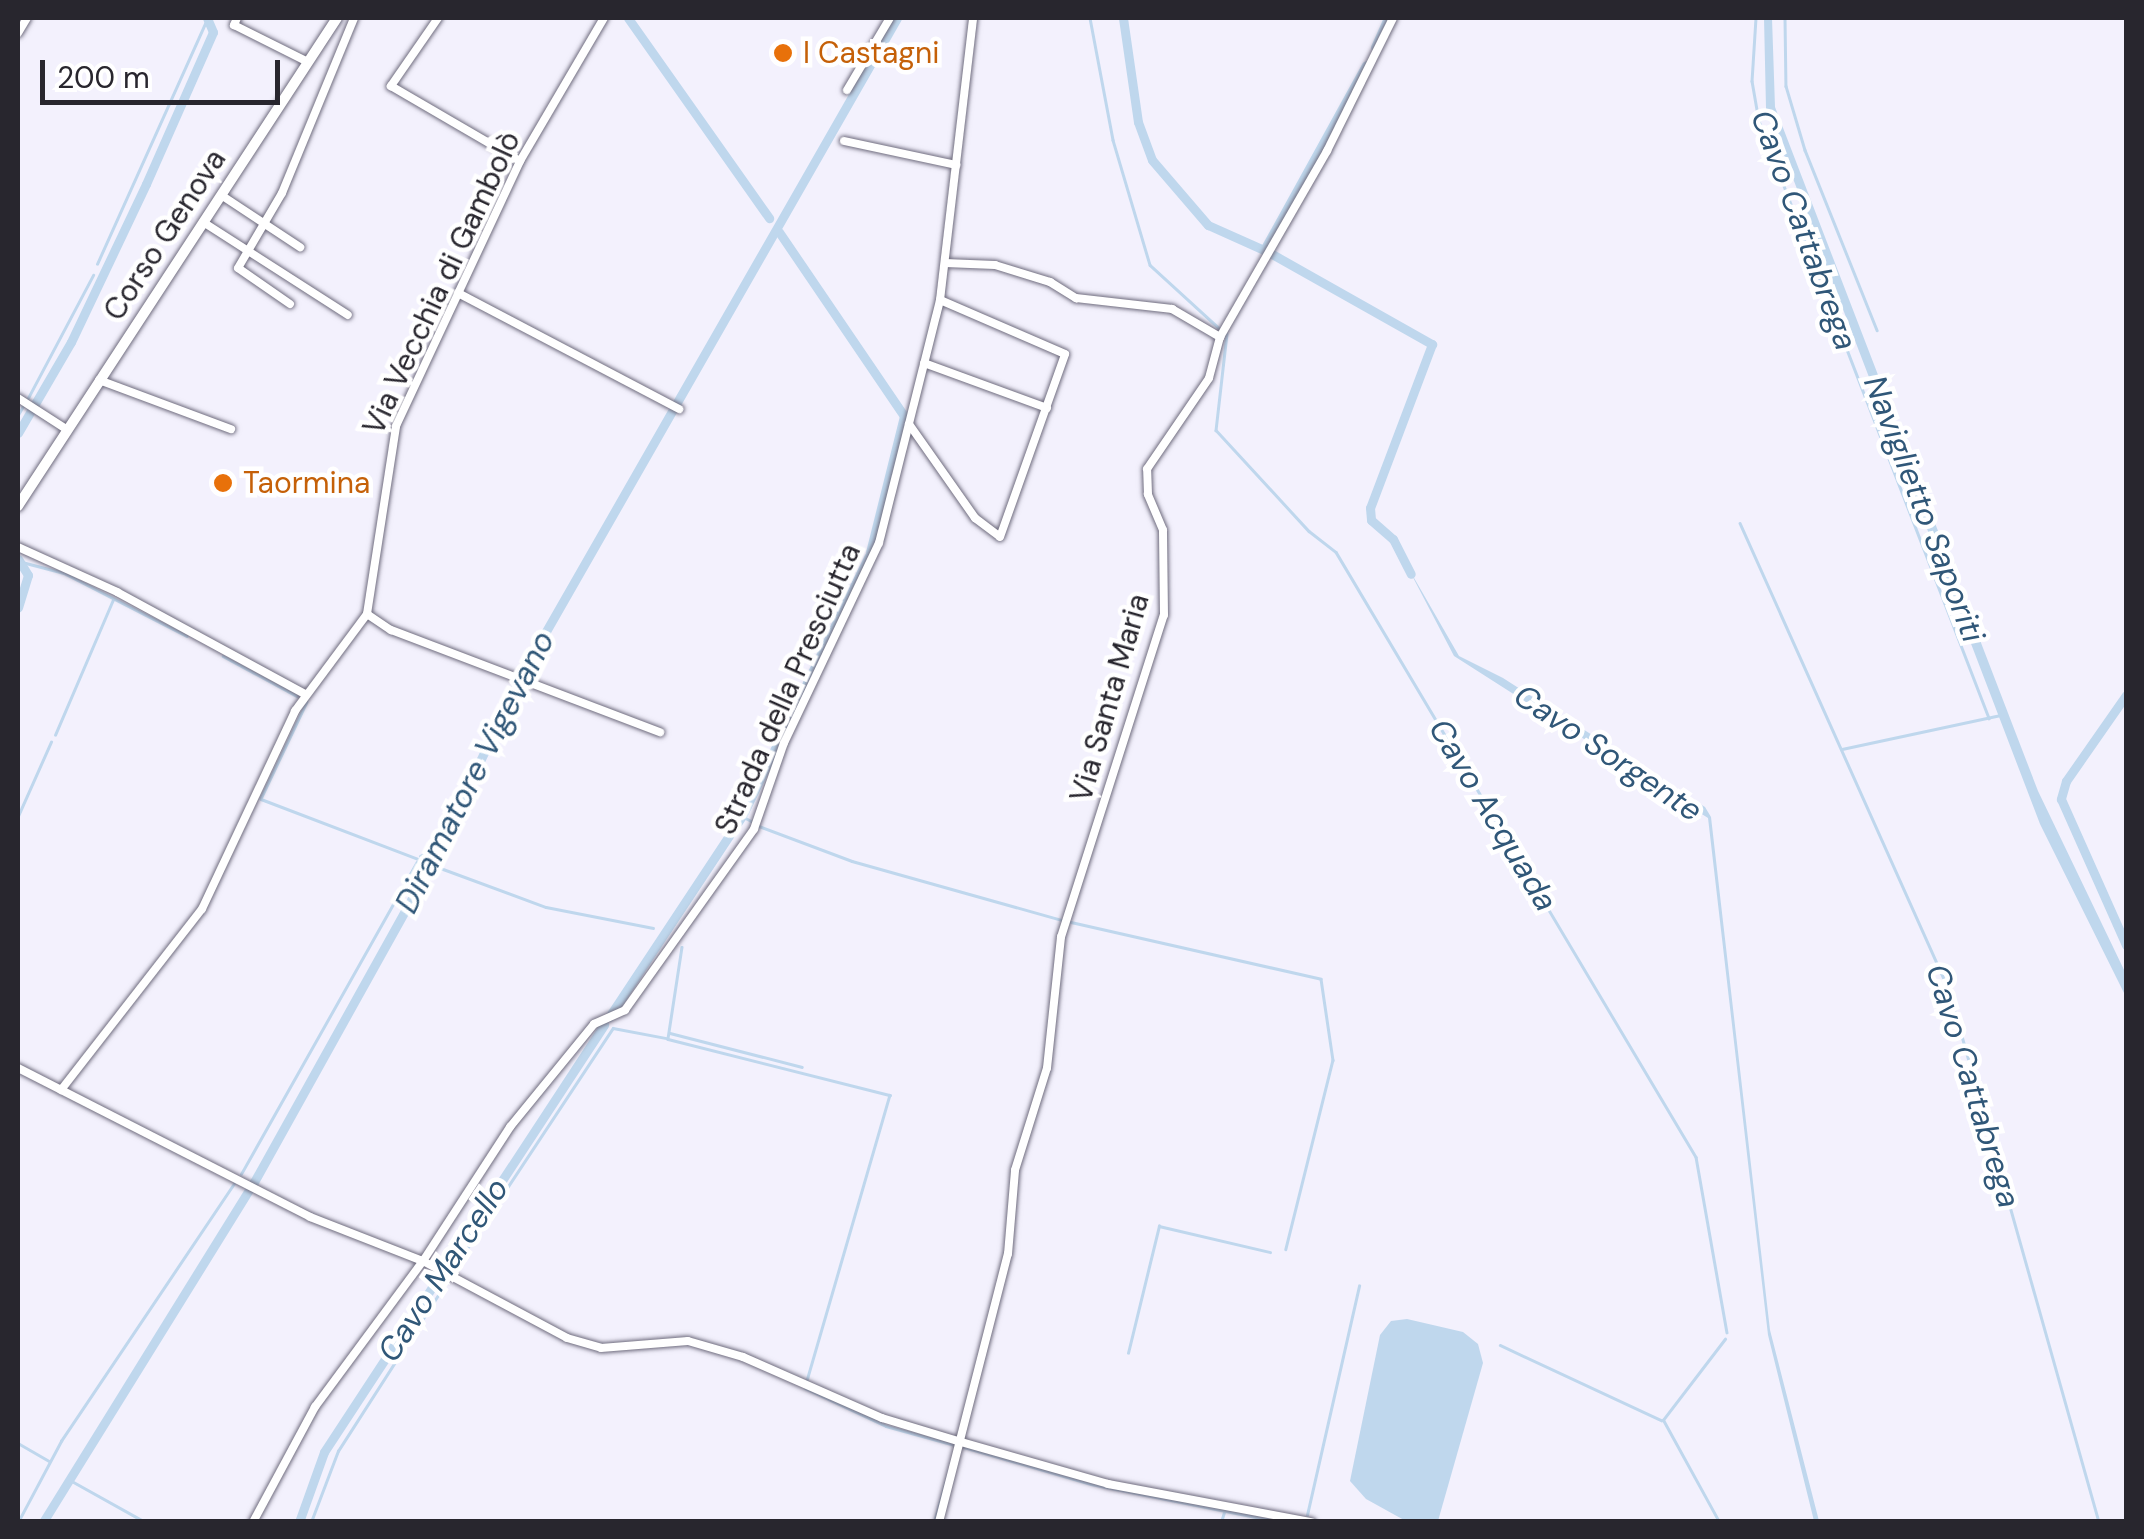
<!DOCTYPE html>
<meta charset="utf-8">
<style>
body{margin:0}
#map{position:relative;width:2144px;height:1539px;overflow:hidden;background:#f3f1fd;font-family:"DM Sans",sans-serif}
div>[style]{position:absolute}
.water>*{inset:0;background:#bfd7ed}
.stream>*{height:2.5px;margin:-1.25px;padding:0 1.25px;transform-origin:1.25px;border-radius:1.25px;background:#bfd7ed}
.canal>*{height:9px;margin:-4.5px;padding:0 4.5px;transform-origin:4.5px;border-radius:4.5px;background:#bfd7ed}
.roads{filter:drop-shadow(0 0 2px #6f6c7e) drop-shadow(0 0 2px #6f6c7e)}
.street>*{height:8px;margin:-4px;padding:0 4px;transform-origin:4px;border-radius:4px;background:#fff}
.secondary>*{height:10px;margin:-5px;padding:0 5px;transform-origin:5px;border-radius:5px;background:#fff}
.dots>*{width:28px;height:28px;translate:-50% -50%;box-sizing:border-box;border:5px solid #fff;border-radius:50%}
span{translate:-50% -50%;white-space:nowrap;text-align:center;line-height:1.15;-webkit-text-stroke:9px #fff;paint-order:stroke}
.food-label{font-size:30px;color:#c56008}
.left{translate:0 -50%;text-align:left}
.street-label{font-size:30px;color:#28262e}
.water-label{font-size:32px;color:#305778;font-style:italic}
.frame{position:absolute;inset:0;border:20px solid #28262e;pointer-events:none}
.scale{position:absolute;left:40px;top:60px;width:240px;height:45px;box-sizing:border-box;border:5px solid #28262e;border-top:0;padding-left:12px;font-size:30px;line-height:35px;white-space:nowrap;color:#28262e;-webkit-text-stroke:8px #fff;paint-order:stroke}
</style>
<div id="map">
<div class="water">
<div style="clip-path:polygon(1764px 18px,1772px 18px,1775px 107px,2038px 791px,2126px 974px,2126px 997px,2040px 824px,1766px 108px)"></div>
<div style="clip-path:polygon(1406px 564px,1459px 656px,1503px 678px,1705px 807px,1711px 817px,1770px 1330px,1819px 1521px,1814px 1521px,1768px 1335px,1708px 818px,1454px 656px)"></div>
<div style="clip-path:polygon(1407px 1319px,1463px 1332px,1478px 1344px,1483px 1363px,1438px 1521px,1404px 1520px,1366px 1499px,1350px 1481px,1380px 1335px,1391px 1321px)"></div>
</div>
<div class="stream">
<div style="left:1090px;top:18px;width:124px;rotate:79.3deg"></div>
<div style="left:1113px;top:140px;width:130px;rotate:73.5deg"></div>
<div style="left:1150px;top:265px;width:95px;rotate:42.4deg"></div>
<div style="left:1756px;top:18px;width:63px;rotate:93.6deg"></div>
<div style="left:1752px;top:81px;width:41px;rotate:80.1deg"></div>
<div style="left:1759px;top:121px;width:640px;rotate:68.93deg"></div>
<div style="left:1785px;top:18px;width:68px;rotate:89.2deg"></div>
<div style="left:1786px;top:86px;width:67px;rotate:73.5deg"></div>
<div style="left:1805px;top:150px;width:194px;rotate:68.2deg"></div>
<div style="left:97px;top:264px;width:265px;rotate:-65.8deg"></div>
<div style="left:1227px;top:334px;width:97px;rotate:96.5deg"></div>
<div style="left:1216px;top:430px;width:137px;rotate:47.4deg"></div>
<div style="left:1309px;top:531px;width:34px;rotate:38deg"></div>
<div style="left:1336px;top:552px;width:704px;rotate:59.25deg"></div>
<div style="left:1696px;top:1157px;width:178px;rotate:80deg"></div>
<div style="left:28px;top:398px;width:139px;rotate:-62.1deg"></div>
<div style="left:18px;top:415px;width:10px;rotate:-61deg"></div>
<div style="left:1740px;top:523px;width:512px;rotate:65.89deg"></div>
<div style="left:1949px;top:990px;width:553px;rotate:74.25deg"></div>
<div style="left:22px;top:562px;width:43px;rotate:14.7deg"></div>
<div style="left:64px;top:573px;width:138px;rotate:27.1deg"></div>
<div style="left:223px;top:656px;width:84px;rotate:28.4deg"></div>
<div style="left:307px;top:702px;width:107px;rotate:115.4deg"></div>
<div style="left:261px;top:799px;width:171px;rotate:20.9deg"></div>
<div style="left:55px;top:735px;width:147px;rotate:-66.8deg"></div>
<div style="left:1842px;top:749px;width:163px;rotate:-12.1deg"></div>
<div style="left:18px;top:816px;width:81px;rotate:-66deg"></div>
<div style="left:742px;top:816px;width:10px;rotate:29deg"></div>
<div style="left:759px;top:826px;width:99px;rotate:20.6deg"></div>
<div style="left:852px;top:861px;width:218px;rotate:15.7deg"></div>
<div style="left:420px;top:856px;width:2px;rotate:-27deg"></div>
<div style="left:430px;top:859px;width:3px;rotate:18deg"></div>
<div style="left:435px;top:866px;width:118px;rotate:20.3deg"></div>
<div style="left:546px;top:907px;width:109px;rotate:11.1deg"></div>
<div style="left:1071px;top:922px;width:256px;rotate:12.8deg"></div>
<div style="left:1321px;top:979px;width:82px;rotate:81.6deg"></div>
<div style="left:1333px;top:1060px;width:195px;rotate:104deg"></div>
<div style="left:682px;top:947px;width:93px;rotate:98.7deg"></div>
<div style="left:668px;top:1039px;width:229px;rotate:14.2deg"></div>
<div style="left:890px;top:1095px;width:297px;rotate:106.2deg"></div>
<div style="left:670px;top:1033px;width:136px;rotate:14.4deg"></div>
<div style="left:241px;top:1174px;width:358px;rotate:-60.6deg"></div>
<div style="left:452px;top:1271px;width:291px;rotate:-56.5deg"></div>
<div style="left:613px;top:1028px;width:54px;rotate:10.7deg"></div>
<div style="left:1500px;top:1345px;width:178px;rotate:25deg"></div>
<div style="left:1128px;top:1353px;width:131px;rotate:-76.3deg"></div>
<div style="left:1159px;top:1226px;width:114px;rotate:13.2deg"></div>
<div style="left:805px;top:1388px;width:89px;rotate:25.1deg"></div>
<div style="left:886px;top:1426px;width:72px;rotate:15.4deg"></div>
<div style="left:18px;top:1443px;width:36px;rotate:30deg"></div>
<div style="left:964px;top:1447px;width:132px;rotate:16.2deg"></div>
<div style="left:1091px;top:1484px;width:195px;rotate:11.3deg"></div>
<div style="left:70px;top:1480px;width:86px;rotate:29.2deg"></div>
<div style="left:1307px;top:1515px;width:235px;rotate:-77.2deg"></div>
<div style="left:18px;top:1522px;width:92px;rotate:-62deg"></div>
<div style="left:61px;top:1441px;width:312px;rotate:-56.1deg"></div>
<div style="left:311px;top:1522px;width:76px;rotate:-69.2deg"></div>
<div style="left:338px;top:1451px;width:196px;rotate:-57.3deg"></div>
<div style="left:934px;top:1522px;width:54px;rotate:-73.9deg"></div>
<div style="left:1221px;top:1522px;width:10px;rotate:-73deg"></div>
<div style="left:1719px;top:1522px;width:116px;rotate:-118.8deg"></div>
<div style="left:1663px;top:1420px;width:102px;rotate:-52.6deg"></div>
</div>
<div class="canal">
<div style="left:628px;top:18px;width:245px;rotate:54.8deg"></div>
<div style="left:1123px;top:18px;width:105px;rotate:81.8deg"></div>
<div style="left:1138px;top:122px;width:40px;rotate:69.8deg"></div>
<div style="left:1152px;top:160px;width:86px;rotate:49.3deg"></div>
<div style="left:1208px;top:225px;width:64px;rotate:24.1deg"></div>
<div style="left:1375px;top:47px;width:32px;rotate:-66deg"></div>
<div style="left:779px;top:232px;width:222px;rotate:55.8deg"></div>
<div style="left:904px;top:416px;width:140px;rotate:104deg"></div>
<div style="left:1264px;top:250px;width:211px;rotate:-61.1deg"></div>
<div style="left:1272px;top:254px;width:184px;rotate:29.4deg"></div>
<div style="left:1432px;top:344px;width:175px;rotate:110.7deg"></div>
<div style="left:1370px;top:508px;width:12px;rotate:85deg"></div>
<div style="left:1371px;top:520px;width:29px;rotate:41deg"></div>
<div style="left:1393px;top:539px;width:39px;rotate:63deg"></div>
<div style="left:18px;top:433px;width:105px;rotate:-59.8deg"></div>
<div style="left:71px;top:342px;width:175px;rotate:-64.6deg"></div>
<div style="left:146px;top:184px;width:166px;rotate:-66.2deg"></div>
<div style="left:213px;top:32px;width:15px;rotate:-113deg"></div>
<div style="left:18px;top:559px;width:19px;rotate:58deg"></div>
<div style="left:28px;top:575px;width:34px;rotate:107deg"></div>
<div style="left:2126px;top:695px;width:105px;rotate:124.9deg"></div>
<div style="left:2066px;top:781px;width:19px;rotate:106deg"></div>
<div style="left:2061px;top:799px;width:160px;rotate:66deg"></div>
<div style="left:609px;top:1017px;width:241px;rotate:-56.5deg"></div>
<div style="left:742px;top:816px;width:289px;rotate:-64deg"></div>
<div style="left:43px;top:1522px;width:400px;rotate:-58.2deg"></div>
<div style="left:254px;top:1182px;width:368px;rotate:-60.9deg"></div>
<div style="left:433px;top:860px;width:205px;rotate:-64.6deg"></div>
<div style="left:521px;top:675px;width:757px;rotate:-60.22deg"></div>
<div style="left:299px;top:1522px;width:74px;rotate:-70.3deg"></div>
<div style="left:324px;top:1452px;width:511px;rotate:-56.75deg"></div>
</div>
<div class="roads">
<div class="street">
<div style="left:237px;top:18px;width:8px;rotate:113deg"></div>
<div style="left:234px;top:25px;width:83px;rotate:26.6deg"></div>
<div style="left:438px;top:18px;width:83px;rotate:124.7deg"></div>
<div style="left:391px;top:86px;width:149px;rotate:30.2deg"></div>
<div style="left:18px;top:33px;width:17px;rotate:-59deg"></div>
<div style="left:847px;top:90px;width:84px;rotate:-59.2deg"></div>
<div style="left:844px;top:141px;width:115px;rotate:12.1deg"></div>
<div style="left:221px;top:195px;width:95px;rotate:33.4deg"></div>
<div style="left:203px;top:222px;width:172px;rotate:32.7deg"></div>
<div style="left:945px;top:263px;width:50px;rotate:2.3deg"></div>
<div style="left:995px;top:265px;width:58px;rotate:17.2deg"></div>
<div style="left:1050px;top:282px;width:31px;rotate:32deg"></div>
<div style="left:1076px;top:298px;width:97px;rotate:6.5deg"></div>
<div style="left:1172px;top:309px;width:56px;rotate:30.3deg"></div>
<div style="left:458px;top:293px;width:250px;rotate:27.7deg"></div>
<div style="left:290px;top:304px;width:63px;rotate:-145.3deg"></div>
<div style="left:238px;top:268px;width:87px;rotate:-59.6deg"></div>
<div style="left:282px;top:193px;width:189px;rotate:-67.6deg"></div>
<div style="left:924px;top:363px;width:131px;rotate:20.1deg"></div>
<div style="left:99px;top:380px;width:141px;rotate:20.4deg"></div>
<div style="left:18px;top:398px;width:57px;rotate:32.9deg"></div>
<div style="left:909px;top:424px;width:115px;rotate:54.9deg"></div>
<div style="left:975px;top:518px;width:31px;rotate:37deg"></div>
<div style="left:1000px;top:537px;width:194px;rotate:-70.4deg"></div>
<div style="left:1065px;top:354px;width:136px;rotate:-156.6deg"></div>
<div style="left:18px;top:547px;width:109px;rotate:24.4deg"></div>
<div style="left:117px;top:592px;width:214px;rotate:28.5deg"></div>
<div style="left:367px;top:614px;width:29px;rotate:34deg"></div>
<div style="left:391px;top:630px;width:288px;rotate:20.8deg"></div>
<div style="left:18px;top:1068px;width:328px;rotate:27deg"></div>
<div style="left:310px;top:1217px;width:121px;rotate:21.3deg"></div>
<div style="left:423px;top:1261px;width:163px;rotate:28.1deg"></div>
<div style="left:567px;top:1338px;width:35px;rotate:16deg"></div>
<div style="left:601px;top:1348px;width:87px;rotate:-4.6deg"></div>
<div style="left:688px;top:1341px;width:57px;rotate:16.2deg"></div>
<div style="left:743px;top:1357px;width:152px;rotate:23.7deg"></div>
<div style="left:882px;top:1418px;width:83px;rotate:16.9deg"></div>
<div style="left:961px;top:1442px;width:153px;rotate:15.9deg"></div>
<div style="left:1108px;top:1484px;width:207px;rotate:10.6deg"></div>
<div style="left:61px;top:1090px;width:229px;rotate:-52.1deg"></div>
<div style="left:202px;top:909px;width:219px;rotate:-64.8deg"></div>
<div style="left:295px;top:711px;width:121px;rotate:-53.4deg"></div>
<div style="left:367px;top:614px;width:190px;rotate:-81.2deg"></div>
<div style="left:396px;top:426px;width:293px;rotate:-64.9deg"></div>
<div style="left:520px;top:161px;width:166px;rotate:-59.6deg"></div>
<div style="left:253px;top:1522px;width:131px;rotate:-61.7deg"></div>
<div style="left:315px;top:1407px;width:182px;rotate:-53.5deg"></div>
<div style="left:423px;top:1261px;width:160px;rotate:-57deg"></div>
<div style="left:510px;top:1127px;width:133px;rotate:-50.8deg"></div>
<div style="left:594px;top:1024px;width:34px;rotate:-24deg"></div>
<div style="left:625px;top:1010px;width:222px;rotate:-54.5deg"></div>
<div style="left:754px;top:829px;width:91px;rotate:-70.8deg"></div>
<div style="left:784px;top:743px;width:221px;rotate:-64.6deg"></div>
<div style="left:879px;top:543px;width:251px;rotate:-75.9deg"></div>
<div style="left:940px;top:300px;width:284px;rotate:-83.3deg"></div>
<div style="left:939px;top:1522px;width:277px;rotate:-75.6deg"></div>
<div style="left:1008px;top:1254px;width:84px;rotate:-85.2deg"></div>
<div style="left:1015px;top:1170px;width:107px;rotate:-72.6deg"></div>
<div style="left:1047px;top:1068px;width:132px;rotate:-83.9deg"></div>
<div style="left:1061px;top:937px;width:338px;rotate:-72.3deg"></div>
<div style="left:1164px;top:615px;width:85px;rotate:-90.7deg"></div>
<div style="left:1163px;top:530px;width:39px;rotate:-113deg"></div>
<div style="left:1148px;top:494px;width:25px;rotate:-92deg"></div>
<div style="left:1147px;top:469px;width:110px;rotate:-55.7deg"></div>
<div style="left:1209px;top:378px;width:42px;rotate:-75deg"></div>
<div style="left:1220px;top:337px;width:215px;rotate:-60.1deg"></div>
<div style="left:1327px;top:151px;width:148px;rotate:-63.6deg"></div>
</div>
<div class="secondary">
<div style="left:18px;top:506px;width:583px;rotate:-56.83deg"></div>
</div>
</div>
<div class="dots">
<div style="left:783px;top:53px;background:#e8710a"></div>
<div style="left:223px;top:483px;background:#e8710a"></div>
</div>
<div class="food-label">
<span class="left" style="left:803px;top:53px">I Castagni</span>
<span class="left" style="left:243px;top:483px">Taormina</span>
</div>
<div class="street-label">
<span style="left:165px;top:235px;rotate:-57deg">Corso Genova</span>
<span style="left:442px;top:283px;rotate:-65deg">Via Vecchia di Gambolò</span>
<span style="left:788px;top:689px;rotate:-66deg">Strada della Presciutta</span>
<span style="left:1110px;top:698px;rotate:-74deg">Via Santa Maria</span>
</div>
<div class="water-label">
<span style="left:1804px;top:230px;rotate:70deg">Cavo Cattabrega</span>
<span style="left:1924px;top:509px;rotate:69deg">Naviglietto Saporiti</span>
<span style="left:1608px;top:753px;rotate:34deg">Cavo Sorgente</span>
<span style="left:475px;top:772px;rotate:-63deg">Diramatore Vigevano</span>
<span style="left:1493px;top:815px;rotate:59deg">Cavo Acquada</span>
<span style="left:1973px;top:1086px;rotate:73deg">Cavo Cattabrega</span>
<span style="left:443px;top:1270px;rotate:-57deg">Cavo Marcello</span>
</div>
<div class="frame"></div>
<div class="scale">200 m</div>
</div>
